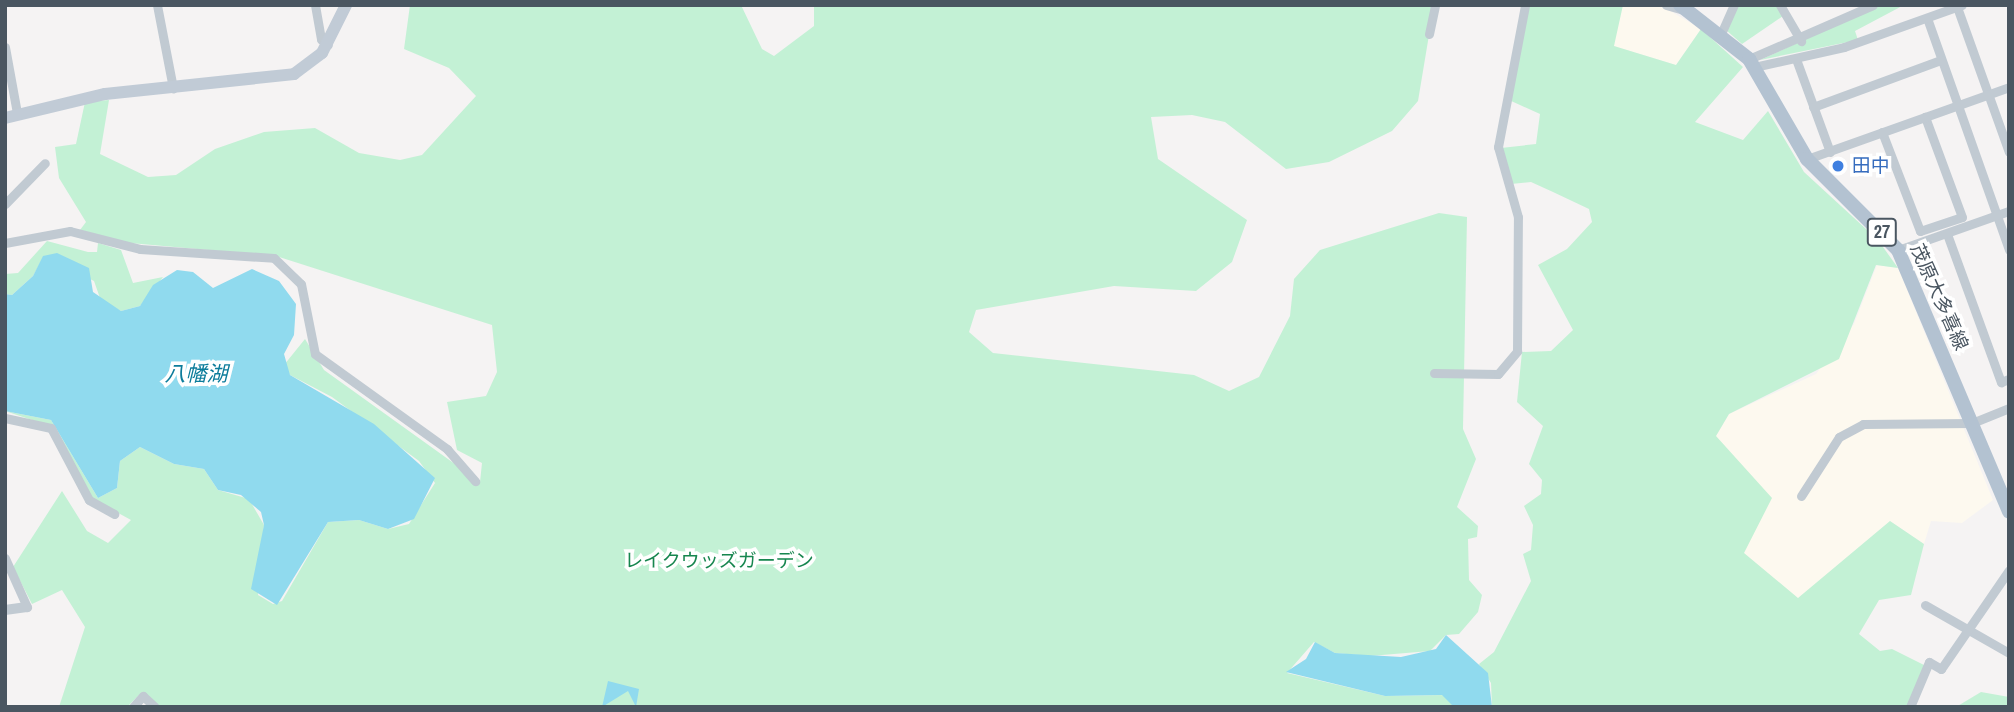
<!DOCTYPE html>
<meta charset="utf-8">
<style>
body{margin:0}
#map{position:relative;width:2014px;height:712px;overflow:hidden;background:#f5f3f3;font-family:"Archivo Narrow","Noto Sans JP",sans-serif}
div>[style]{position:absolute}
.commercial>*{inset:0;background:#fdf9ef}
.green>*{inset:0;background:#c3f1d5}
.water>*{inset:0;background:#90daee}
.minor>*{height:9px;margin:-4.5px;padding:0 4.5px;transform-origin:4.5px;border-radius:4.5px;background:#c1cad2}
.tertiary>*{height:10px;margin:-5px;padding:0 5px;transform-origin:5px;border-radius:5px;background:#c1cad2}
.secondary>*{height:12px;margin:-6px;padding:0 6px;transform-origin:6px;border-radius:6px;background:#c1cbd6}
.primary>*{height:14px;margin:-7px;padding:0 7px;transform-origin:7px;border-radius:7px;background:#b3c2d1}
.dots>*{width:19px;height:19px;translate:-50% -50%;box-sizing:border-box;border:4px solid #fff;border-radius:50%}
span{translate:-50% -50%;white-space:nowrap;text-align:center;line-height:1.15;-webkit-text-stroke:7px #fff;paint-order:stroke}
.shield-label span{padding:2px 5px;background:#fff;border:2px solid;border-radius:5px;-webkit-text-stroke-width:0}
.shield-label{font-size:18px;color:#4a5661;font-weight:700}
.shop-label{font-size:19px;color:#366cbe}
.left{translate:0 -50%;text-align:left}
.street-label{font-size:19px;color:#4a5661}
.park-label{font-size:19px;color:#17864f}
.water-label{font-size:21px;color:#0c7c9b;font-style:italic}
.frame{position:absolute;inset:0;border:7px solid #4a5661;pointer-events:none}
</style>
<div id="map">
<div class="commercial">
<div style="clip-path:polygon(1623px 5px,1660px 5px,1701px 29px,1676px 65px,1613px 46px)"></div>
<div style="clip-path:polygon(1877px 265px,1898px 268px,1993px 500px,1962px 523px,1931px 521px,1924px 544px,1890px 521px,1798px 599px,1744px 553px,1716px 436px,1729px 414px,1816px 374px,1854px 324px)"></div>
</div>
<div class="green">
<div style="clip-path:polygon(410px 5px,741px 5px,762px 49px,774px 56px,814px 26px,814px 5px,1434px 5px,1418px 101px,1392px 131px,1329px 162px,1286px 169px,1225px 122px,1192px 115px,1151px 117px,1158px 159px,1247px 220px,1232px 262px,1196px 291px,1114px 286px,976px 310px,969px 332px,993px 353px,1194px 375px,1229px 391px,1259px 377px,1290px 316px,1294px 279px,1320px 250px,1439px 213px,1467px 217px,1463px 429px,1476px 459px,1457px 507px,1478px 526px,1477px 537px,1468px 539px,1469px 580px,1482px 595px,1478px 612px,1459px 634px,1446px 635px,1430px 651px,1370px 656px,1335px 653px,1314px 642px,1287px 673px,1385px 696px,1446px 695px,1454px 707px,159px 707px,142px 692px,127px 707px,59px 707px,85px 627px,62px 590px,32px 604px,13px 567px,62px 491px,87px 531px,108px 543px,131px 520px,91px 498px,53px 427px,5px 411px,51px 420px,98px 498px,117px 488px,120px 461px,140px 447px,174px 464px,204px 469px,218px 490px,249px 499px,264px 525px,258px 595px,273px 604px,282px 601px,328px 522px,359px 520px,388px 529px,409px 524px,435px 483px,419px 461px,332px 397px,290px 375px,284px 365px,305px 339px,324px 370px,480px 482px,482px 463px,457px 450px,447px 402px,486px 396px,497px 372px,492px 325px,276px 256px,130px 243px,80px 230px,86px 222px,59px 178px,55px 147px,76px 144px,85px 102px,109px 100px,100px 154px,148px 177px,176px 175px,215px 149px,264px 132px,315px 128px,359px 153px,400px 160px,422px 155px,476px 96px,449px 68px,404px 49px)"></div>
<div style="clip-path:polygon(1528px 5px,1623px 5px,1614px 46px,1676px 65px,1701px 29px,1743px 67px,1695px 122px,1743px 140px,1768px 111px,1804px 172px,1878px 240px,1898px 268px,1876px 265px,1839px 359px,1729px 414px,1716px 436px,1772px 498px,1744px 553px,1798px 598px,1890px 521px,1924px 544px,1911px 595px,1879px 600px,1859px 634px,1880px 651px,1892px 649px,1930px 668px,1912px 707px,1492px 707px,1491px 683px,1479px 664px,1494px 652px,1531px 581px,1523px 554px,1531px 550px,1533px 525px,1524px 506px,1541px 494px,1542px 480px,1529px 464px,1543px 426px,1517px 402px,1522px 352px,1551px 351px,1573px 330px,1538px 265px,1567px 249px,1592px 222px,1589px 209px,1553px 192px,1531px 182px,1511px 184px,1501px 148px,1536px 144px,1540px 114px,1509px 100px)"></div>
<div style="clip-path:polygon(1736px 5px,1778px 5px,1783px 16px,1742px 44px,1726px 30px)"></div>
<div style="clip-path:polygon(1881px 5px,1904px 5px,1855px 31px,1858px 40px,1760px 60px)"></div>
<div style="clip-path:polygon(47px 241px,88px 252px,97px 252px,98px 243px,121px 250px,133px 283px,163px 277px,140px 306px,121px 311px,101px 301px,94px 281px,44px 256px,33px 276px,12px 295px,5px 294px,5px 274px,18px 273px)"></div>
<div style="clip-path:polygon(1981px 692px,2009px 697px,2009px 707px,1956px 707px)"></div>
</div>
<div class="water">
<div style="clip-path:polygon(57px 253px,89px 268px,93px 292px,121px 311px,140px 306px,153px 285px,177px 270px,193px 272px,213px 288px,252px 269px,279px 281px,296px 304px,294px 335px,284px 354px,290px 375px,374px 424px,435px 478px,414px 519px,388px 529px,359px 520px,328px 522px,277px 605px,251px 589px,264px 525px,261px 512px,241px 495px,218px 490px,204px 469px,174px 464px,140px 447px,120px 461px,117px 488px,98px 498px,51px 420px,5px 411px,5px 294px,12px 295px,33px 276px,43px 256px)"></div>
<div style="clip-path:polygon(1446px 635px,1488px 673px,1492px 707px,1454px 707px,1442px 695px,1385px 696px,1286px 672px,1306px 659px,1315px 642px,1335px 653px,1401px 657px,1436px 649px)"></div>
<div style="clip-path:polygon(608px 681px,639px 689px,636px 707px,628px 691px,602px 707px)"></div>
</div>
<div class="minor">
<div style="left:157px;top:5px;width:85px;rotate:79.1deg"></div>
<div style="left:315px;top:5px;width:35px;rotate:80deg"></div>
<div style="left:321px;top:39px;width:9px;rotate:41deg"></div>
<div style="left:1666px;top:5px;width:18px;rotate:16deg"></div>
<div style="left:1780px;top:5px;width:42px;rotate:59.7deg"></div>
<div style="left:1957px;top:7px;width:154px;rotate:70.3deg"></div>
<div style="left:1927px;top:18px;width:246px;rotate:70.5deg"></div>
<div style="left:1429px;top:34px;width:30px;rotate:-78deg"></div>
<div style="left:1720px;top:36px;width:34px;rotate:-66deg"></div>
<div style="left:5px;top:47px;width:67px;rotate:79.7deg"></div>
<div style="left:1749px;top:59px;width:135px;rotate:-23.5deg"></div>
<div style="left:1796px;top:59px;width:99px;rotate:69.9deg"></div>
<div style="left:1754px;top:67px;width:92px;rotate:-12.5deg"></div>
<div style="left:1844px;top:47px;width:125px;rotate:-19.6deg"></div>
<div style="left:1813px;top:107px;width:136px;rotate:-20.2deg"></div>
<div style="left:1882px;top:132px;width:106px;rotate:69deg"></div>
<div style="left:1920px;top:231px;width:44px;rotate:-18.4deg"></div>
<div style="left:1962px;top:217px;width:107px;rotate:-110.3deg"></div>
<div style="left:1807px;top:159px;width:214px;rotate:-19.6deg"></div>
<div style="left:5px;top:204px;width:57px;rotate:-45.7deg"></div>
<div style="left:1947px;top:234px;width:158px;rotate:70deg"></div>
<div style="left:2001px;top:382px;width:9px;rotate:-21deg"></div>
<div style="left:5px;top:243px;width:66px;rotate:-10.5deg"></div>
<div style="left:70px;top:231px;width:72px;rotate:14.4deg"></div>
<div style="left:140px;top:249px;width:134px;rotate:3.8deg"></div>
<div style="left:274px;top:258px;width:37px;rotate:44deg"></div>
<div style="left:301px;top:284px;width:71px;rotate:78.7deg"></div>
<div style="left:315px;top:354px;width:163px;rotate:35.7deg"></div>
<div style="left:447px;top:449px;width:43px;rotate:48.8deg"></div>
<div style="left:1898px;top:250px;width:118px;rotate:-19.4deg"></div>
<div style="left:1434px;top:373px;width:64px;rotate:0.9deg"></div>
<div style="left:1498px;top:374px;width:30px;rotate:-50deg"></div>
<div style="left:1517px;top:351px;width:134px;rotate:-89.6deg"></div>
<div style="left:1518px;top:217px;width:73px;rotate:-105.9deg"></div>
<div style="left:1498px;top:147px;width:145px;rotate:-79.2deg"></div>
<div style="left:5px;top:418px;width:47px;rotate:12.3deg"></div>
<div style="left:51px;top:428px;width:81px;rotate:62.2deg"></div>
<div style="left:89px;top:500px;width:29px;rotate:29deg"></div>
<div style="left:1801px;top:496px;width:70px;rotate:-57.2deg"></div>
<div style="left:1839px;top:437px;width:27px;rotate:-28deg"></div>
<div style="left:1863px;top:424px;width:109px;rotate:-0.5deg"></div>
<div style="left:1972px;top:423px;width:40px;rotate:-22deg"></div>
<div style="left:5px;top:558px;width:54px;rotate:65.8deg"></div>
<div style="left:1925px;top:605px;width:97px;rotate:29.7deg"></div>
<div style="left:133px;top:707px;width:15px;rotate:-48deg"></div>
<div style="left:143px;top:696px;width:16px;rotate:43deg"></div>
<div style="left:1910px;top:707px;width:49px;rotate:-67.1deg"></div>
<div style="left:1929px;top:662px;width:14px;rotate:30deg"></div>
<div style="left:1941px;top:669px;width:120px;rotate:-55.5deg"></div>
</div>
<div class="tertiary">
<div style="left:5px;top:610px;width:22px;rotate:-8deg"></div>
</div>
<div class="secondary">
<div style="left:5px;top:118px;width:103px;rotate:-13.5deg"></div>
<div style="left:105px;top:94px;width:190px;rotate:-6deg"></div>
<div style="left:294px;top:74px;width:35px;rotate:-37deg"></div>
<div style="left:322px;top:53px;width:54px;rotate:-63.4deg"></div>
</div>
<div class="primary">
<div style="left:1680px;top:5px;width:88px;rotate:38deg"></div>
<div style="left:1749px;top:59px;width:116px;rotate:59.9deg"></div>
<div style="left:1807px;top:159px;width:129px;rotate:45deg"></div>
<div style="left:1898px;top:250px;width:284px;rotate:67deg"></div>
</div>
<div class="dots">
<div style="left:1838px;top:166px;background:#3f7fe0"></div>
</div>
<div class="shield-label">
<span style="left:1882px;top:232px">27</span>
</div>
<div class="shop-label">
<span class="left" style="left:1852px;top:166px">田中</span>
</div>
<div class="street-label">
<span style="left:1939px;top:297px;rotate:66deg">茂原大多喜線</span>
</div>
<div class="park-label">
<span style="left:719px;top:561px">レイクウッズガーデン</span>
</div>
<div class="water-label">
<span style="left:196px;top:374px">八幡湖</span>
</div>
<div class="frame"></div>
</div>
